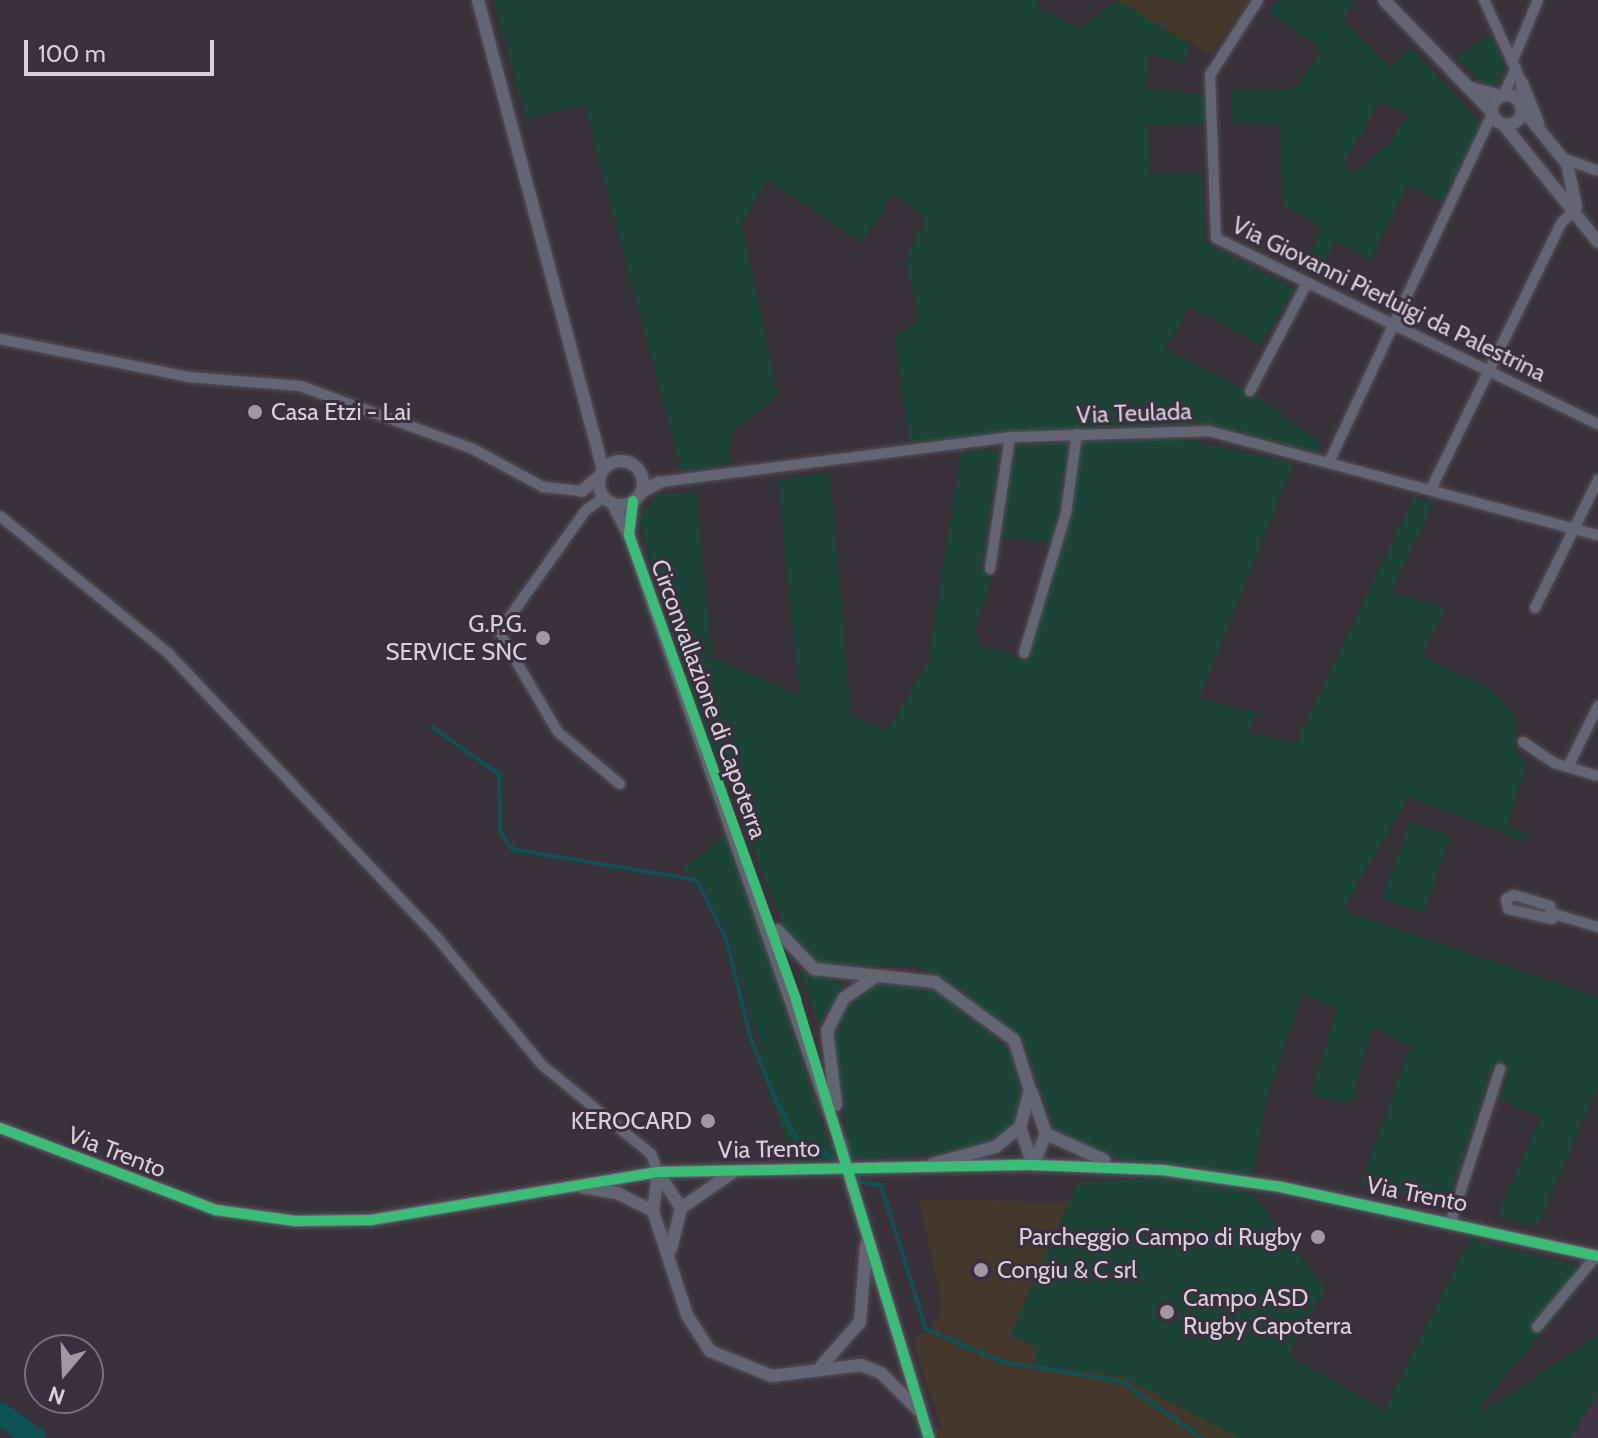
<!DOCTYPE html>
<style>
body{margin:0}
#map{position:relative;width:1598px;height:1438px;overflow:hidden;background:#39323b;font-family:Cabin,sans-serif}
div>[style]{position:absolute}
.commercial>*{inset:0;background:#43382b}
.built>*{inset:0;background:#423247}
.green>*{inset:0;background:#1c4537}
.stream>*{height:4px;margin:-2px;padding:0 2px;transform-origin:2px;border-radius:2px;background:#0e5254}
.river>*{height:22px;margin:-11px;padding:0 11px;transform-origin:11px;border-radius:11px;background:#0e5254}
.roads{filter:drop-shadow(0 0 2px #554f57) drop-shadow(0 0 2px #554f57)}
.minor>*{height:10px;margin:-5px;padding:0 5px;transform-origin:5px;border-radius:5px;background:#636474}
.tertiary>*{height:12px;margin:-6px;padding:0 6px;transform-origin:6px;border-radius:6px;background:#636474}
.tertiary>.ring{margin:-6px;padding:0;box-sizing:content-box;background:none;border:12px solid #636474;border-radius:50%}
.bridges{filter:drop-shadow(0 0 2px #554f57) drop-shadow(0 0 2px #554f57)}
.tertiary-bridge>*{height:12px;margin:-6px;padding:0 6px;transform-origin:6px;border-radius:6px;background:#636474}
.cycleway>*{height:10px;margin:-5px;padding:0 5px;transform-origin:5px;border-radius:5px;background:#3abd76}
.dots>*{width:22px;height:22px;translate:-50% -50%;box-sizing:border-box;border:4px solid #3a2e3f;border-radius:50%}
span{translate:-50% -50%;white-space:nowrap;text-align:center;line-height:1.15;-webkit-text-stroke:6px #3a2e3f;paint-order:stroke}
.street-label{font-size:24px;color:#d7cfda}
.poi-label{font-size:24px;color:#d7cfda}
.left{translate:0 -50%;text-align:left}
.right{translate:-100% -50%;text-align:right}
.north{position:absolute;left:24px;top:1334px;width:80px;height:80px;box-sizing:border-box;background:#3a2e3f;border:2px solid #796e7d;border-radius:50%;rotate:199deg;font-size:22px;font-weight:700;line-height:32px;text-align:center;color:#d7cfda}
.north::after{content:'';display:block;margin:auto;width:28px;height:36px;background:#a098a2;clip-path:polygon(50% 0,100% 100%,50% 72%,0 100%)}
.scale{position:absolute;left:24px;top:40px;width:190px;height:36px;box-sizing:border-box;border:4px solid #d7cfda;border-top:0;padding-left:10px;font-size:24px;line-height:28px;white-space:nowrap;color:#d7cfda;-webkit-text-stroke:6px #3a2e3f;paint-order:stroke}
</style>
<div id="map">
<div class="commercial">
<div style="clip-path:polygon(1116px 0,1249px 0,1212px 53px,1163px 33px)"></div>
<div style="clip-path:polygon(919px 1199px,1070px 1202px,1010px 1335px,1036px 1346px,1035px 1365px,1121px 1376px,1241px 1438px,936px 1438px,933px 1428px,942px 1427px,912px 1339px,931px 1330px,942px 1306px)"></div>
</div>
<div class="built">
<div style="clip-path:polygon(1598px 1393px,1598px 1438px,1570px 1438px)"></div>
</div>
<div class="green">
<div style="clip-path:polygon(493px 0,1039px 0,1035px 5px,1080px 30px,1116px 0,1191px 44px,1183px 65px,1149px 52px,1146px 88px,1205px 95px,1205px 124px,1148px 125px,1150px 173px,1201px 173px,1206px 243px,1294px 289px,1261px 345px,1190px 306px,1164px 348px,1250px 391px,1321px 443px,1317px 452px,1196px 423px,909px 442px,895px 337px,920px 319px,905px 261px,926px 217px,893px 193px,862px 242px,767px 179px,741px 223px,778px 395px,728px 435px,731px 463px,682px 473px,584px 104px,527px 118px)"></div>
<div style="clip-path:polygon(evenodd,1277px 0,1355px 0,1343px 20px,1390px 67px,1411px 48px,1480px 123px,1442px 202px,1408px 184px,1371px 259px,1335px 241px,1317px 277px,1302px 269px,1322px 227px,1283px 205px,1280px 124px,1232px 122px,1231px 91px,1295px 88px,1322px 50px,1269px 11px,1277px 0,1379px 101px,1409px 114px,1390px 143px,1352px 175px,1344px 163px,1379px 101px)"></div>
<div style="clip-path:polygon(1490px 33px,1506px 69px,1501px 81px,1486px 86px,1457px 58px)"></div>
<div style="clip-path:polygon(1175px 437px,1294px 463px,1199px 698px,1256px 712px,1248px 733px,1296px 742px,1414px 497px,1434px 502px,1391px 592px,1446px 608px,1422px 656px,1491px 689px,1515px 715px,1516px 752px,1527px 763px,1507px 826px,1528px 833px,1525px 841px,1409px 797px,1342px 910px,1598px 997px,1598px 1086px,1538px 1226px,1497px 1216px,1541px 1116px,1500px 1100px,1509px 1071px,1492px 1067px,1448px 1200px,1360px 1185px,1410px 1047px,1372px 1026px,1351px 1104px,1311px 1095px,1337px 1009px,1303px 993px,1266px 1101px,1253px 1175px,1098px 1156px,1056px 1134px,1024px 1042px,956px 985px,918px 966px,815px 964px,787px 934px,695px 700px,638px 519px,658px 494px,696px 492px,712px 657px,800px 696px,778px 480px,830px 472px,851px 716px,888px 731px,929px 660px,961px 451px,1000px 449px,981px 569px,993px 573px,975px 629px,980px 645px,1026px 659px,1068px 527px,1081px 442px)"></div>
<div style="clip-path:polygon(1068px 443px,1053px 543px,1001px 536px,1015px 445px)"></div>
<div style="clip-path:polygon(1410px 821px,1451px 836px,1423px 913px,1382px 898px)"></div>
<div style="clip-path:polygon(726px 833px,829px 1144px,849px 1142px,833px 1054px,837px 1017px,847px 1002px,884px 981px,942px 993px,1011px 1052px,1023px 1106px,1005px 1136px,958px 1152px,791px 1162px,730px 939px,700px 879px,682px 869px)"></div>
<div style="clip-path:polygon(799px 969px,844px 984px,821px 1024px,819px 1024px)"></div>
<div style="clip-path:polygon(1151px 1177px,1250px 1191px,1325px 1288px,1289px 1355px,1384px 1411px,1470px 1239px,1595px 1270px,1479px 1407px,1484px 1412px,1598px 1334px,1598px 1393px,1570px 1438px,1241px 1438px,1121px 1376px,1035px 1365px,1036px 1346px,1010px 1335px,1078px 1183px)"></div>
</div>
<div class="stream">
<div style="left:432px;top:727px;width:82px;rotate:35deg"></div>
<div style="left:499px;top:774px;width:57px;rotate:89deg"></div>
<div style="left:500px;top:831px;width:22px;rotate:56deg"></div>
<div style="left:512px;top:849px;width:188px;rotate:9.5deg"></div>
<div style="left:697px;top:880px;width:68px;rotate:63.8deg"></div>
<div style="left:727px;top:941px;width:98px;rotate:76.4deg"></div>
<div style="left:750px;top:1036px;width:70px;rotate:68.2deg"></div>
<div style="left:776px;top:1101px;width:49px;rotate:60.8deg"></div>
<div style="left:800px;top:1144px;width:37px;rotate:22deg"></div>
<div style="left:858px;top:1181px;width:24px;rotate:12deg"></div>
<div style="left:881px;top:1186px;width:150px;rotate:72.5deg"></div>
<div style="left:926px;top:1329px;width:84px;rotate:23.2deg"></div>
<div style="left:1003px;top:1362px;width:120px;rotate:9.1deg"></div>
<div style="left:1121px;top:1381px;width:99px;rotate:35.1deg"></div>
</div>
<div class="river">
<div style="left:0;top:1413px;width:43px;rotate:35.5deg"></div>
</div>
<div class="roads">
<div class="minor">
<div style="left:1258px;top:0;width:89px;rotate:122.6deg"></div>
<div style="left:1210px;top:75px;width:163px;rotate:87.9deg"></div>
<div style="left:1216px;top:238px;width:425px;rotate:26deg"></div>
<div style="left:1484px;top:0;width:91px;rotate:65.4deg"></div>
<div style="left:1522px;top:83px;width:20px;rotate:96deg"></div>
<div style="left:1513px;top:60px;width:65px;rotate:-67.4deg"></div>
<div style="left:1503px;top:96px;width:31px;rotate:-65deg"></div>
<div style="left:1560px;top:157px;width:40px;rotate:20.2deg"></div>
<div style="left:0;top:339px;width:192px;rotate:11.4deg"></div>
<div style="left:188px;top:377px;width:112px;rotate:4.6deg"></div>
<div style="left:300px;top:386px;width:184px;rotate:20deg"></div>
<div style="left:473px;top:449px;width:80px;rotate:28.5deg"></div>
<div style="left:543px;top:487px;width:39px;rotate:6deg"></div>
<div style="left:1250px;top:391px;width:122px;rotate:-62.2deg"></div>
<div style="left:1330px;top:460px;width:382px;rotate:-64.9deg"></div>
<div style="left:660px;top:482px;width:353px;rotate:-7.3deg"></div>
<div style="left:1010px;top:437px;width:199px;rotate:-1.7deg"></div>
<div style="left:1209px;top:431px;width:403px;rotate:15deg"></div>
<div style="left:1431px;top:489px;width:297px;rotate:-63.9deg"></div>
<div style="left:1562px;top:222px;width:19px;rotate:-43deg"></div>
<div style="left:604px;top:497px;width:22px;rotate:144deg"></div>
<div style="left:586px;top:510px;width:150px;rotate:125.5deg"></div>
<div style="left:499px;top:632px;width:116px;rotate:59.5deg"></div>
<div style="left:558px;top:732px;width:81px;rotate:40deg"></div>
<div style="left:0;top:516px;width:218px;rotate:39.2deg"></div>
<div style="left:169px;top:654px;width:393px;rotate:46.6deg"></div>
<div style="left:439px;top:940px;width:162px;rotate:50.5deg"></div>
<div style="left:542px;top:1065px;width:141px;rotate:39.2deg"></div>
<div style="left:651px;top:1154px;width:19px;rotate:69deg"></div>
<div style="left:990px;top:569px;width:134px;rotate:-81.4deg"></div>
<div style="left:1535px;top:608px;width:143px;rotate:-63.8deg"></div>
<div style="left:1024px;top:653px;width:146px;rotate:-73.3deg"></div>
<div style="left:1066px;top:513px;width:80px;rotate:-82.1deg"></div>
<div style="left:1523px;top:742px;width:37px;rotate:34deg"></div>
<div style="left:1554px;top:763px;width:46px;rotate:16.5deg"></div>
<div style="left:1568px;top:767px;width:68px;rotate:-63.8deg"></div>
<div style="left:1514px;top:895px;width:38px;rotate:17deg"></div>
<div style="left:1550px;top:906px;width:13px;rotate:81deg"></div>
<div style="left:1552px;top:919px;width:45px;rotate:-167.2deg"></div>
<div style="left:1508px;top:909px;width:10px;rotate:-101deg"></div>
<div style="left:1506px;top:899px;width:9px;rotate:-27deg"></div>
<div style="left:1554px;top:914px;width:46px;rotate:16.5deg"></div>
<div style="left:1451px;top:1221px;width:160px;rotate:-72.1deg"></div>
<div style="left:1537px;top:1327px;width:94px;rotate:-50.2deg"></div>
</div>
<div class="tertiary">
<div style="left:478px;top:0;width:485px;rotate:75.1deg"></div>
<div style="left:1384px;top:0;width:156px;rotate:46deg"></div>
<div style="left:1522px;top:83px;width:43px;rotate:68.2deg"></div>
<div style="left:1467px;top:87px;width:34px;rotate:15deg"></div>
<div class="ring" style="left:1492px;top:95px;width:18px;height:18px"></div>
<div style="left:1521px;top:107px;width:73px;rotate:51.1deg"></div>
<div style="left:1567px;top:164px;width:43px;rotate:77.9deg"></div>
<div style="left:1504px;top:125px;width:150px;rotate:51.2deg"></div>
<div class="ring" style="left:599px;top:461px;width:32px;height:32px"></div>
<div style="left:582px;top:491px;width:23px;rotate:-41deg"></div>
<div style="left:641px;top:492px;width:21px;rotate:-28deg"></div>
<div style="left:633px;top:501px;width:34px;rotate:97deg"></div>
<div style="left:629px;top:535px;width:644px;rotate:70.86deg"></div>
<div style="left:613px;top:504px;width:35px;rotate:63deg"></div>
<div style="left:777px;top:930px;width:54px;rotate:46.5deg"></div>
<div style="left:814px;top:969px;width:122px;rotate:6.1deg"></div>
<div style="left:935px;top:982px;width:98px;rotate:36.3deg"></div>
<div style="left:1014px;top:1040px;width:52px;rotate:72.3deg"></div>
<div style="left:1030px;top:1090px;width:38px;rotate:105deg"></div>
<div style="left:1020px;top:1127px;width:32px;rotate:141deg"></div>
<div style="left:995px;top:1147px;width:65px;rotate:164.9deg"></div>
<div style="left:1032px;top:1093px;width:43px;rotate:71.1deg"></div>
<div style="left:1046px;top:1134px;width:34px;rotate:113deg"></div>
<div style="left:836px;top:1105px;width:75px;rotate:-96.9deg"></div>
<div style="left:827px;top:1031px;width:37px;rotate:-63deg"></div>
<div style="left:844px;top:998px;width:36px;rotate:-34deg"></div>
<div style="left:1020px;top:1127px;width:40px;rotate:71.1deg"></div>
<div style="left:0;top:1128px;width:231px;rotate:20.8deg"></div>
<div style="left:216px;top:1210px;width:80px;rotate:7.9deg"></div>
<div style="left:295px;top:1221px;width:76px;rotate:-0.8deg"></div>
<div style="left:371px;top:1220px;width:291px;rotate:-9.5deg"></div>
<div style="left:658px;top:1172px;width:375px;rotate:-1.1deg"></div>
<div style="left:1033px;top:1165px;width:129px;rotate:2.2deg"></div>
<div style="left:1162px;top:1170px;width:120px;rotate:8.1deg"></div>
<div style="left:1281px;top:1187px;width:324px;rotate:12.3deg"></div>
<div style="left:1046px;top:1134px;width:64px;rotate:24.1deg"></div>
<div style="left:658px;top:1172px;width:39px;rotate:97deg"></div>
<div style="left:653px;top:1211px;width:109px;rotate:71.9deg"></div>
<div style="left:687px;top:1315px;width:43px;rotate:57.4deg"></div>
<div style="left:710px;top:1351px;width:67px;rotate:22deg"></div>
<div style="left:772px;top:1376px;width:90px;rotate:-7deg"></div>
<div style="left:861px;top:1365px;width:22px;rotate:22deg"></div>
<div style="left:881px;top:1373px;width:52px;rotate:45deg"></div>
<div style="left:658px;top:1172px;width:43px;rotate:57.4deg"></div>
<div style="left:582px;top:1187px;width:36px;rotate:10deg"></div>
<div style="left:617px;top:1193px;width:40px;rotate:26.6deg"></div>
<div style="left:853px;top:1189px;width:260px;rotate:73deg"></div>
<div style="left:671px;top:1249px;width:42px;rotate:-76.3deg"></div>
<div style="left:681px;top:1208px;width:62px;rotate:-34.5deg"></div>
<div style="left:822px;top:1365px;width:57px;rotate:-48.5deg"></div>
<div style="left:860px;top:1322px;width:77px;rotate:-85.5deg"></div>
</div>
</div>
<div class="bridges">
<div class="tertiary-bridge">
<div style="left:840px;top:1143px;width:48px;rotate:74.2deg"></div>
</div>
</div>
<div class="cycleway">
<div style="left:633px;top:501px;width:34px;rotate:97deg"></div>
<div style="left:629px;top:535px;width:494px;rotate:70.2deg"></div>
<div style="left:796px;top:1000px;width:458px;rotate:73.1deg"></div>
<div style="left:0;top:1128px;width:231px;rotate:20.8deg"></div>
<div style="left:216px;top:1210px;width:80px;rotate:7.9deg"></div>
<div style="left:295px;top:1221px;width:76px;rotate:-0.8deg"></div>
<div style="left:371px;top:1220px;width:291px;rotate:-9.5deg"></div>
<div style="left:658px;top:1172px;width:375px;rotate:-1.1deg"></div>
<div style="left:1033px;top:1165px;width:129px;rotate:2.2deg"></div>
<div style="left:1162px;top:1170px;width:120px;rotate:8.1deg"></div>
<div style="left:1281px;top:1187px;width:324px;rotate:12.3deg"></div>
</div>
<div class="dots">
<div style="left:255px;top:412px;background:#a098a2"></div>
<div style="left:543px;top:638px;background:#a098a2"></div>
<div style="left:708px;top:1121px;background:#a098a2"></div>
<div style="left:1318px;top:1237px;background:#a098a2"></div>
<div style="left:981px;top:1270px;background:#a098a2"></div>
<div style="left:1167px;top:1312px;background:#a098a2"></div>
</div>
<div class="street-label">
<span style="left:1389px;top:299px;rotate:26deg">Via Giovanni Pierluigi da Palestrina</span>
<span style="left:1134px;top:413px;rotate:-2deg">Via Teulada</span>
<span style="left:709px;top:699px;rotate:70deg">Circonvallazione di Capoterra</span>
<span style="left:769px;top:1149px;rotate:-1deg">Via Trento</span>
<span style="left:117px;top:1152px;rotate:21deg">Via Trento</span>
<span style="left:1417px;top:1194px;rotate:11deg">Via Trento</span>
</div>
<div class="poi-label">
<span class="left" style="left:271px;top:412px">Casa Etzi - Lai</span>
<span class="right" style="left:527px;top:638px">G.P.G.<br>SERVICE SNC</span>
<span class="right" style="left:692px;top:1121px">KEROCARD</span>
<span class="right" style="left:1302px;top:1237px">Parcheggio Campo di Rugby</span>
<span class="left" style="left:997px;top:1270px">Congiu &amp; C srl</span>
<span class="left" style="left:1183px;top:1312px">Campo ASD<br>Rugby Capoterra</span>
</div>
<div class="north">N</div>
<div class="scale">100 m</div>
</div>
